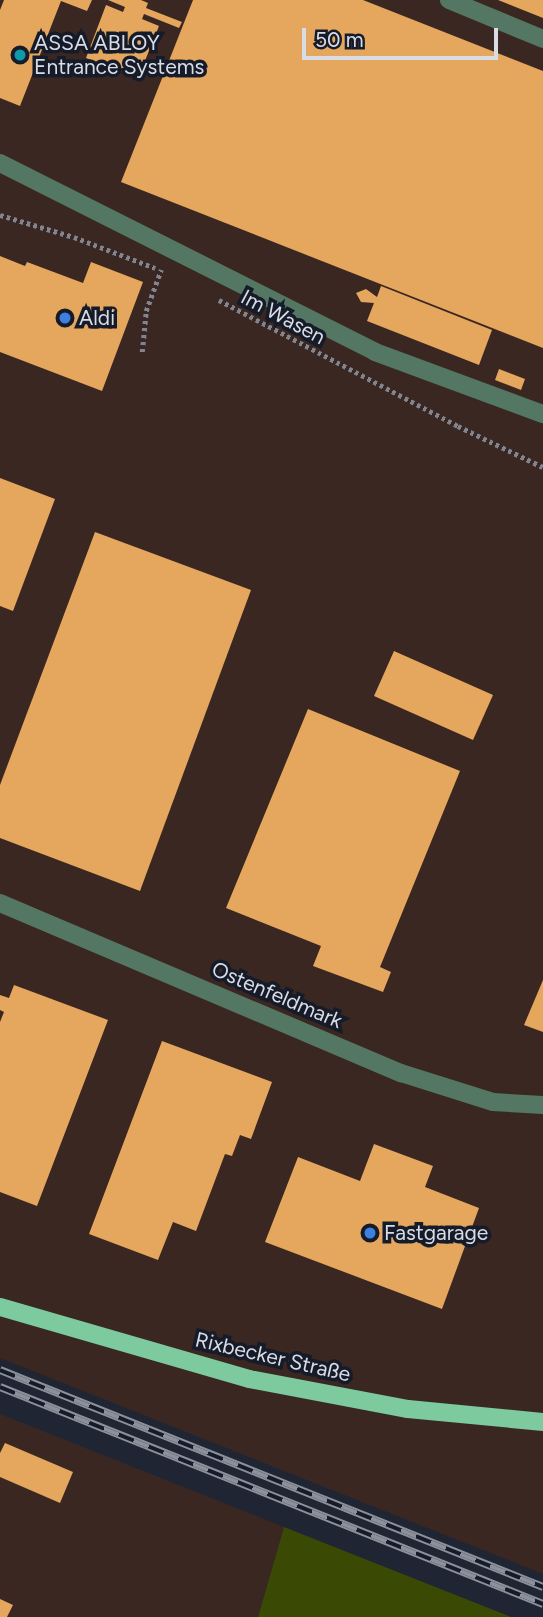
<!DOCTYPE html>
<meta charset="utf-8">
<style>
body{margin:0}
#map{position:relative;width:543px;height:1617px;overflow:hidden;background:#1f2533;font-family:Figtree,sans-serif}
div>[style]{position:absolute}
.industrial>*{inset:0;background:#3a2722}
.green>*{inset:0;background:#3a4904}
.building>*{inset:0;background:#e5a65d}
.path>*{height:4.5px;margin-top:-2.25px;transform-origin:0;background:repeating-linear-gradient(90deg,#808590 0 3.5px,transparent 0 7px)}
.minor>*{height:18px;margin:-9px;padding:0 9px;transform-origin:9px;border-radius:9px;background:#537762}
.major>*{height:18px;margin:-9px;padding:0 9px;transform-origin:9px;border-radius:9px;background:#7dca9e}
.rail>*{height:8px;margin-top:-4px;transform-origin:0;background:repeating-linear-gradient(90deg,#161b29 0 16px,#8b909b 0 32px);box-sizing:border-box;border-block:2px solid #8b909b}
.dots>*{width:19px;height:19px;translate:-50% -50%;box-sizing:border-box;border:4px solid #161b29;border-radius:50%}
span{translate:-50% -50%;white-space:nowrap;text-align:center;line-height:1.15;-webkit-text-stroke:7px #161b29;paint-order:stroke}
.poi-label{font-size:21px;color:#d8dce5}
.left{translate:0 -50%;text-align:left}
.street-label{font-size:21px;color:#d8dce5}
.scale{position:absolute;left:302px;top:28px;width:196px;height:32px;box-sizing:border-box;border:4px solid #d8dce5;border-top:0;padding-left:9px;font-size:21px;line-height:24px;white-space:nowrap;color:#d8dce5;-webkit-text-stroke:5px #161b29;paint-order:stroke}
</style>
<div id="map">
<div class="industrial">
<div style="clip-path:polygon(0 0,543px 0,543px 1574px,0 1358px)"></div>
<div style="clip-path:polygon(0 1414px,284px 1527px,258px 1617px,0 1617px)"></div>
</div>
<div class="green">
<div style="clip-path:polygon(284px 1527px,511px 1617px,258px 1617px)"></div>
</div>
<div class="building">
<div style="clip-path:polygon(4px 0,92px 0,87px 11px,61px 1px,20px 106px,0 98px,0 10px)"></div>
<div style="clip-path:polygon(108px 0,141px 0,148px 3px,146px 8px,182px 22px,179px 28px,144px 14px,142px 19px,159px 26px,138px 78px,86px 58px,106px 5px,123px 12px,125px 7px)"></div>
<div style="clip-path:polygon(193px 0,363px 0,543px 71px,543px 348px,121px 182px)"></div>
<div style="clip-path:polygon(498px 0,543px 0,543px 18px)"></div>
<div style="clip-path:polygon(0 256px,25px 266px,27px 262px,83px 283px,91px 262px,143px 282px,102px 391px,0 352px)"></div>
<div style="clip-path:polygon(381px 286px,492px 330px,479px 365px,367px 321px,374px 303px,361px 302px,356px 293px,366px 289px,377px 297px)"></div>
<div style="clip-path:polygon(499px 369px,525px 379px,521px 390px,495px 380px)"></div>
<div style="clip-path:polygon(0 478px,55px 499px,13px 611px,0 606px)"></div>
<div style="clip-path:polygon(95px 532px,251px 590px,140px 891px,0 838px,0 785px)"></div>
<div style="clip-path:polygon(394px 651px,493px 695px,473px 740px,374px 696px)"></div>
<div style="clip-path:polygon(308px 709px,460px 771px,380px 967px,391px 972px,383px 992px,313px 966px,321px 946px,226px 908px)"></div>
<div style="clip-path:polygon(543px 980px,543px 1032px,524px 1025px)"></div>
<div style="clip-path:polygon(14px 985px,108px 1020px,37px 1206px,0 1192px,0 1022px,4px 1012px,0 1010px,0 995px,9px 998px)"></div>
<div style="clip-path:polygon(162px 1041px,272px 1082px,251px 1139px,240px 1135px,232px 1156px,225px 1154px,196px 1231px,173px 1222px,158px 1260px,89px 1234px)"></div>
<div style="clip-path:polygon(374px 1144px,433px 1166px,425px 1187px,479px 1208px,442px 1309px,265px 1242px,298px 1157px,360px 1181px)"></div>
<div style="clip-path:polygon(5px 1443px,73px 1472px,60px 1503px,0 1477px,0 1453px)"></div>
<div style="clip-path:polygon(0 1599px,13px 1605px,7px 1617px,0 1617px)"></div>
</div>
<div class="path">
<div style="left:0;top:215px;width:77px;rotate:16.6deg"></div>
<div style="left:74px;top:237px;width:87px;rotate:20.9deg"></div>
<div style="left:219px;top:300px;width:270px;rotate:27.8deg"></div>
<div style="left:458px;top:426px;width:94px;rotate:25.8deg"></div>
<div style="left:142px;top:352px;width:41px;rotate:-84.4deg"></div>
<div style="left:146px;top:311px;width:44px;rotate:-69.9deg"></div>
</div>
<div class="minor">
<div style="left:449px;top:0;width:102px;rotate:22.5deg"></div>
<div style="left:0;top:163px;width:420px;rotate:26.7deg"></div>
<div style="left:375px;top:352px;width:179px;rotate:20.3deg"></div>
<div style="left:0;top:903px;width:436px;rotate:23deg"></div>
<div style="left:401px;top:1073px;width:96px;rotate:17.5deg"></div>
<div style="left:493px;top:1102px;width:50px;rotate:3.4deg"></div>
</div>
<div class="major">
<div style="left:0;top:1307px;width:259px;rotate:16.1deg"></div>
<div style="left:249px;top:1379px;width:162px;rotate:10.7deg"></div>
<div style="left:408px;top:1409px;width:136px;rotate:5.5deg"></div>
</div>
<div class="rail">
<div style="left:0;top:1370px;width:585px;rotate:21.78deg"></div>
<div style="left:0;top:1387px;width:585px;rotate:21.78deg"></div>
</div>
<div class="dots">
<div style="left:20px;top:55px;background:#0f9aa8"></div>
<div style="left:65px;top:318px;background:#3f7fe0"></div>
<div style="left:370px;top:1233px;background:#3f7fe0"></div>
</div>
<div class="poi-label">
<span class="left" style="left:34px;top:55px">ASSA ABLOY<br>Entrance Systems</span>
<span class="left" style="left:79px;top:318px">Aldi</span>
<span class="left" style="left:384px;top:1233px">Fastgarage</span>
</div>
<div class="street-label">
<span style="left:283px;top:317px;rotate:28deg">Im Wasen</span>
<span style="left:277px;top:995px;rotate:23deg">Ostenfeldmark</span>
<span style="left:273px;top:1357px;rotate:13deg">Rixbecker Straße</span>
</div>
<div class="scale">50 m</div>
</div>
